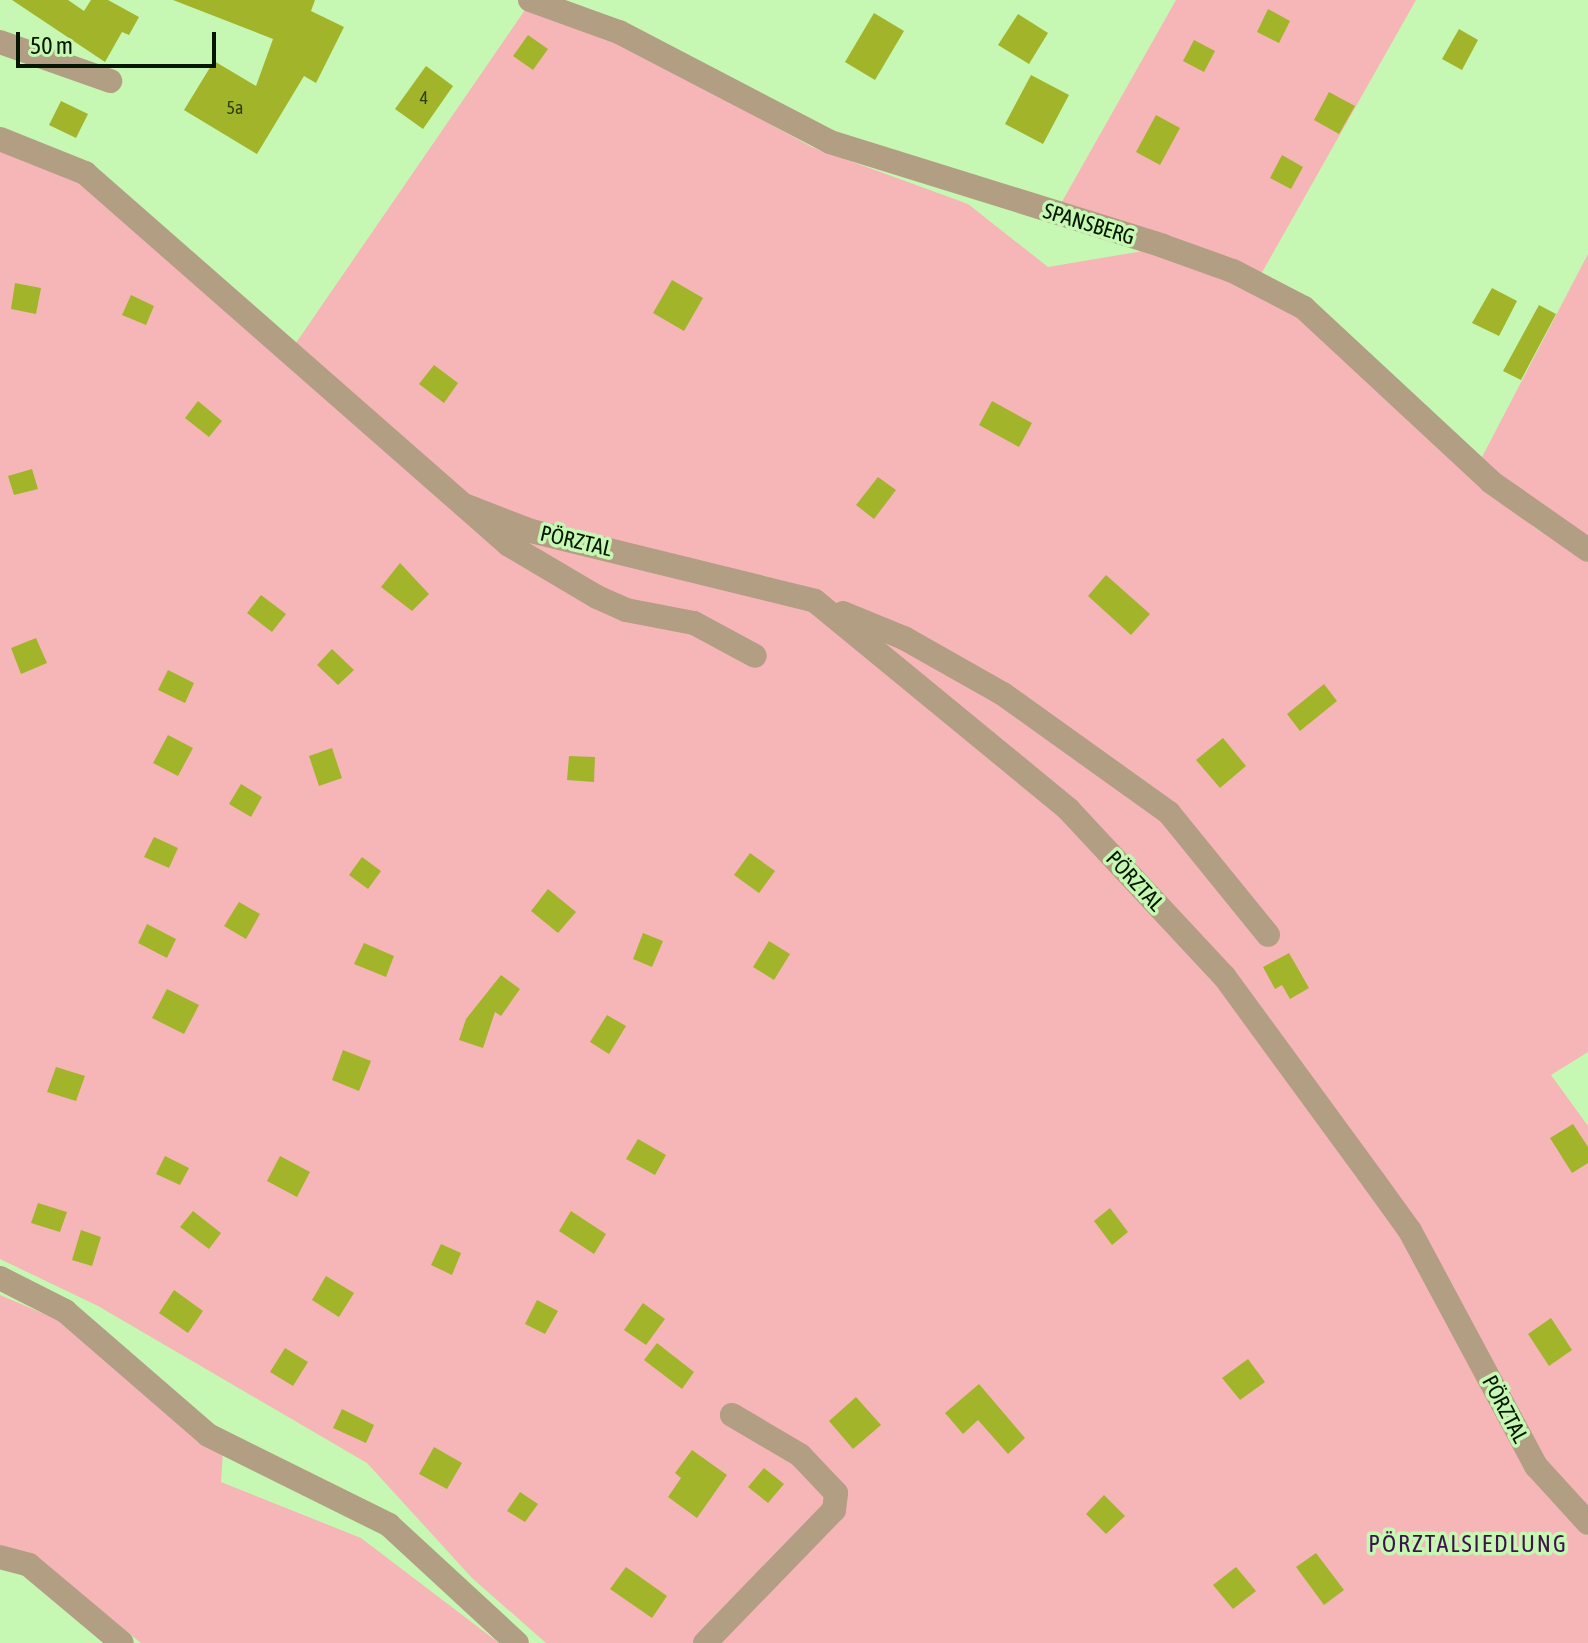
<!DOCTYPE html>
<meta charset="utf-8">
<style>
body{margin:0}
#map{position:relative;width:1588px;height:1643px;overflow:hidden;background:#c6f7b3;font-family:"Asap Condensed",sans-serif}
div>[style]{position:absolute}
.green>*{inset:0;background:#f6b6b8}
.building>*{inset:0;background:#a2b42a}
.minor>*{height:24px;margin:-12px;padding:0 12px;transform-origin:12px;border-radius:12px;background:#b29e82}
span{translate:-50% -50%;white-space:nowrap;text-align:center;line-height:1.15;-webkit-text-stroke:7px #c6f7b3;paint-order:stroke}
.number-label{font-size:18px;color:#2d3e0b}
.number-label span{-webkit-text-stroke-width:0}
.street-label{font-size:22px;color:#061701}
.neighbourhood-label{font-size:24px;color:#3c1449;letter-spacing:2px}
.scale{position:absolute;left:16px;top:32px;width:200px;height:36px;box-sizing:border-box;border:4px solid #061701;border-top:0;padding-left:10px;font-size:24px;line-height:28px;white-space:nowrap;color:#061701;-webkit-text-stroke:6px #c6f7b3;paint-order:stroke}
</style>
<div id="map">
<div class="green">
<div style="clip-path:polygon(1176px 0,1416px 0,1260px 276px,1059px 207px)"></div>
<div style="clip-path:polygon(527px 7px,614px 39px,812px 147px,968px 204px,1048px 267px,1143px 251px,1232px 277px,1297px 312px,1535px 528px,1588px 561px,1588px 1052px,1551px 1075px,1588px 1126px,1588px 1643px,546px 1643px,472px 1578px,367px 1463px,98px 1306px,0 1259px,0 149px,74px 177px,287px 356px)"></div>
<div style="clip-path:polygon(1588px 254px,1588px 546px,1481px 459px)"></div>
<div style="clip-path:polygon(0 1295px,68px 1324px,223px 1451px,221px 1482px,361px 1538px,499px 1643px,141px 1643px,97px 1607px,0 1551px)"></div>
</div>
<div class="building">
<div style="clip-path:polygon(12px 0,68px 0,84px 11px,91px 0,108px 0,139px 17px,129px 35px,122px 32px,105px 62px)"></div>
<div style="clip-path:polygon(173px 0,315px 0,311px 11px,344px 27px,316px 83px,304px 76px,257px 154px,184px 110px,214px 61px,256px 86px,273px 39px)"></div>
<div style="clip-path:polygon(1268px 9px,1290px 21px,1279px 43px,1257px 32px)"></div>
<div style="clip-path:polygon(874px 13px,904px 31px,875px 80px,845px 62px)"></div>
<div style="clip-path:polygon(1018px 14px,1048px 33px,1029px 64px,998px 45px)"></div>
<div style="clip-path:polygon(1459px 29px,1478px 40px,1462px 70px,1442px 59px)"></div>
<div style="clip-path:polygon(528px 35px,548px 49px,533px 70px,513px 56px)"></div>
<div style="clip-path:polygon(1194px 40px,1215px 51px,1204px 72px,1183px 61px)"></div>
<div style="clip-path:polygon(426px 66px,453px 86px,423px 129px,395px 109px)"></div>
<div style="clip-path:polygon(1031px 75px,1069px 95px,1043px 144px,1005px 124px)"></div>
<div style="clip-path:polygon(1329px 92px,1355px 106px,1339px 134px,1314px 120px)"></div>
<div style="clip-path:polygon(61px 101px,88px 114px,76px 138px,49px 125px)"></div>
<div style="clip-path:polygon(1156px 115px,1180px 128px,1160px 165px,1136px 152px)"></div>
<div style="clip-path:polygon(1282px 155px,1303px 167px,1291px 189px,1270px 178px)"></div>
<div style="clip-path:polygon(672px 280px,703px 298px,684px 331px,653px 313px)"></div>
<div style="clip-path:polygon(15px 283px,41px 288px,36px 314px,11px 309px)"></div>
<div style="clip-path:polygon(1492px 288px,1517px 301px,1499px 336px,1472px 323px)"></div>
<div style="clip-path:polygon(131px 295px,154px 306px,146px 325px,122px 315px)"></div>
<div style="clip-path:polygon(1539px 305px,1556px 314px,1521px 380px,1503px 371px)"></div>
<div style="clip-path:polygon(434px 365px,458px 383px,444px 403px,419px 384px)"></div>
<div style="clip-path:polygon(198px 401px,222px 421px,209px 437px,185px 418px)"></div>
<div style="clip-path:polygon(992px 401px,1032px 423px,1019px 447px,979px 425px)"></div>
<div style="clip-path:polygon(32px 469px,38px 489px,14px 495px,8px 476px)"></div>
<div style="clip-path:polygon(878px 477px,896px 490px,874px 519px,856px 505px)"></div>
<div style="clip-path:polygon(400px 563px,429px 594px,412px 611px,381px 587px)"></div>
<div style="clip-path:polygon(1106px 575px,1150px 614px,1131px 635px,1088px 596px)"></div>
<div style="clip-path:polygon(261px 595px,286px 614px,272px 632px,247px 613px)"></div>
<div style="clip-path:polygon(36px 638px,47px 663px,21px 674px,11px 648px)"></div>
<div style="clip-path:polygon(332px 649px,354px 670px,338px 685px,317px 665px)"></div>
<div style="clip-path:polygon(168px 670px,194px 683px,185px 703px,158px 690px)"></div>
<div style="clip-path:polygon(1324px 684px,1337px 701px,1300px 731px,1287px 714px)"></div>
<div style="clip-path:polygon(168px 735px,193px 748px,178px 776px,153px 763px)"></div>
<div style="clip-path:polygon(1223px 738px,1246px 766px,1220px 788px,1196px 760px)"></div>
<div style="clip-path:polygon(332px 748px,342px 778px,319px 786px,309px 756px)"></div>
<div style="clip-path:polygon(569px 756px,595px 757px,594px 782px,567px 780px)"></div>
<div style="clip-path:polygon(241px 784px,262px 797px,251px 817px,229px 804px)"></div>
<div style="clip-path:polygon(154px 837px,178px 848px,169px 868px,144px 857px)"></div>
<div style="clip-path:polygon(750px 853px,775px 871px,759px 893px,734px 875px)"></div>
<div style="clip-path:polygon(362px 857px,381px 871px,368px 889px,349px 875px)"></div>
<div style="clip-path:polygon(548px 889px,576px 912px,558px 933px,531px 911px)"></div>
<div style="clip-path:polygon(239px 902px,260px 914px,246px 939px,224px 926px)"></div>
<div style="clip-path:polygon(147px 924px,176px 939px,167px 958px,138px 943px)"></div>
<div style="clip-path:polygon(643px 933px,663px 941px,652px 967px,633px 959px)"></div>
<div style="clip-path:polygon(769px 941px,790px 954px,774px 980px,753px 967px)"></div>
<div style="clip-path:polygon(364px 943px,394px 956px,386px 977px,354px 964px)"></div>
<div style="clip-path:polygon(1289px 953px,1309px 988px,1290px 999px,1282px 985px,1275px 989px,1263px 967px)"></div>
<div style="clip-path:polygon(501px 975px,520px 989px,501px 1016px,495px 1012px,483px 1048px,459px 1040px,466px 1019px)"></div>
<div style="clip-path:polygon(167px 989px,199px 1005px,184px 1034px,152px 1018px)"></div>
<div style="clip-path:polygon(607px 1015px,626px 1026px,609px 1054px,590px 1042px)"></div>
<div style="clip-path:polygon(343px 1050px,371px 1061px,359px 1091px,332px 1080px)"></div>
<div style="clip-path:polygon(56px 1067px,85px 1076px,76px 1101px,47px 1092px)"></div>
<div style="clip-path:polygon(1573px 1124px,1588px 1147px,1588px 1163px,1572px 1173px,1550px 1138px)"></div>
<div style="clip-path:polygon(638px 1139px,666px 1155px,655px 1175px,626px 1159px)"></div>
<div style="clip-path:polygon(165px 1156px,189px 1168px,180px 1185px,156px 1174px)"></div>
<div style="clip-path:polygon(280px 1156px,310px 1172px,297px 1197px,267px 1181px)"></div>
<div style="clip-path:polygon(38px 1203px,67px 1212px,60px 1232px,31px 1223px)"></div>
<div style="clip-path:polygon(1110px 1208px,1128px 1232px,1112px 1245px,1094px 1221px)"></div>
<div style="clip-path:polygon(193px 1211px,221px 1233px,209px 1249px,180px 1227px)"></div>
<div style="clip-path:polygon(571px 1211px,606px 1234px,594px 1254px,559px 1231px)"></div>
<div style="clip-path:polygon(81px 1230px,101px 1237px,92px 1266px,72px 1260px)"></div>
<div style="clip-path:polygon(441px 1244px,461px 1253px,452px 1275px,431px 1265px)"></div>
<div style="clip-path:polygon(326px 1276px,354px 1293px,339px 1317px,312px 1300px)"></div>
<div style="clip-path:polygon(174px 1290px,203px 1311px,188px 1333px,159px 1313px)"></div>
<div style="clip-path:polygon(537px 1300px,558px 1311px,545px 1334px,525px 1324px)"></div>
<div style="clip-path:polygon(643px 1303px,665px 1319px,646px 1345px,624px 1330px)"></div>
<div style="clip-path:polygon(1551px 1318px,1572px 1350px,1549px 1366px,1528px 1334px)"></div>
<div style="clip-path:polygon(657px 1343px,694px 1372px,682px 1389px,644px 1360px)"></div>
<div style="clip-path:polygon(285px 1348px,308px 1362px,293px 1386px,270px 1372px)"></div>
<div style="clip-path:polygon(1248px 1359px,1265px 1382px,1240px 1400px,1222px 1378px)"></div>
<div style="clip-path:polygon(979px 1384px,1025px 1438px,1008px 1454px,978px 1420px,963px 1434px,945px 1413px)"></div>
<div style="clip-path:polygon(856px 1397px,881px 1425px,853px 1449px,829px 1421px)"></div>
<div style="clip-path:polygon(342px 1409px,374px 1425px,366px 1443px,333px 1428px)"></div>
<div style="clip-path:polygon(434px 1447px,462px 1463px,447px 1489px,419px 1474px)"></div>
<div style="clip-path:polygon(692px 1450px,727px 1475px,697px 1518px,668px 1497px,681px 1478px,675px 1473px)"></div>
<div style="clip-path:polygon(764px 1468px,784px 1484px,768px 1503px,748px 1487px)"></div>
<div style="clip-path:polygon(520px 1492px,538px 1504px,525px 1522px,507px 1511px)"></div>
<div style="clip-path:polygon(1104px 1495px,1125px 1516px,1106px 1534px,1086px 1514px)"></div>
<div style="clip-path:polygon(1316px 1553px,1344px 1590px,1324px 1605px,1296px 1567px)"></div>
<div style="clip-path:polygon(626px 1567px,667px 1596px,652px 1618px,610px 1589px)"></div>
<div style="clip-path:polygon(1236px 1567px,1256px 1591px,1233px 1609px,1213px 1585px)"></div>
</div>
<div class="minor">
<div style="left:530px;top:0;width:95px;rotate:19.8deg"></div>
<div style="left:619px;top:32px;width:238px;rotate:27.5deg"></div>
<div style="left:830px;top:142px;width:349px;rotate:17.3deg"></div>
<div style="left:1163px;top:246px;width:74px;rotate:19.7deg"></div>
<div style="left:1233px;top:271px;width:80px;rotate:27.5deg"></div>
<div style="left:1304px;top:308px;width:255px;rotate:42.9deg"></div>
<div style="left:1491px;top:482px;width:118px;rotate:35deg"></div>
<div style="left:0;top:42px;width:117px;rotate:19.5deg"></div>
<div style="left:0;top:139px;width:92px;rotate:21.8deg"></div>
<div style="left:85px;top:173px;width:564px;rotate:41.26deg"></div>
<div style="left:509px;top:545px;width:102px;rotate:30.6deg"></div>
<div style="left:597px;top:597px;width:32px;rotate:24deg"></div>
<div style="left:626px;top:610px;width:69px;rotate:10.8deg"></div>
<div style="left:694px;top:623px;width:69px;rotate:28.4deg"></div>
<div style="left:464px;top:505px;width:72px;rotate:21.2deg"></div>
<div style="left:531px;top:531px;width:292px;rotate:13.8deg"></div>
<div style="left:815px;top:601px;width:328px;rotate:39.4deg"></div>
<div style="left:1068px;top:809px;width:229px;rotate:47deg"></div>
<div style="left:1224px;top:976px;width:254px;rotate:53.8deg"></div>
<div style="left:1374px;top:1181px;width:62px;rotate:54.2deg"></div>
<div style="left:1410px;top:1231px;width:267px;rotate:61.8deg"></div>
<div style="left:1536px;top:1466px;width:77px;rotate:47.6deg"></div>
<div style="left:843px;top:613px;width:66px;rotate:22.3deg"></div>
<div style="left:904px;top:638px;width:114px;rotate:29.5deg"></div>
<div style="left:1003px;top:694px;width:204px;rotate:35.6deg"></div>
<div style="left:1169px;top:813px;width:157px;rotate:50.9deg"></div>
<div style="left:0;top:1278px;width:73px;rotate:26.9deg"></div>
<div style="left:65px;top:1311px;width:189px;rotate:40.9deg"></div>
<div style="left:208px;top:1435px;width:202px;rotate:26.4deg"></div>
<div style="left:389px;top:1525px;width:174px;rotate:42.7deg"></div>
<div style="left:0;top:1557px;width:30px;rotate:15deg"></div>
<div style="left:29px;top:1565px;width:121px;rotate:40deg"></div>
<div style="left:705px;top:1643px;width:185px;rotate:-45.9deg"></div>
<div style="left:834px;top:1510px;width:17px;rotate:-83deg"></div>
<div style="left:836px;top:1493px;width:52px;rotate:-133.5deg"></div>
<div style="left:800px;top:1455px;width:79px;rotate:-149.5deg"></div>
</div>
<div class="number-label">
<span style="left:424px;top:98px">4</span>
<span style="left:235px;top:108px">5a</span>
</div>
<div class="street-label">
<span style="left:1089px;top:224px;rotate:17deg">SPANSBERG</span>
<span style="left:576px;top:541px;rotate:13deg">PÖRZTAL</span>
<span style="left:1135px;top:881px;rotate:47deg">PÖRZTAL</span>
<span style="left:1505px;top:1409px;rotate:62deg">PÖRZTAL</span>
</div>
<div class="neighbourhood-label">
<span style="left:1468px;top:1544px">PÖRZTALSIEDLUNG</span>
</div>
<div class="scale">50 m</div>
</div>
